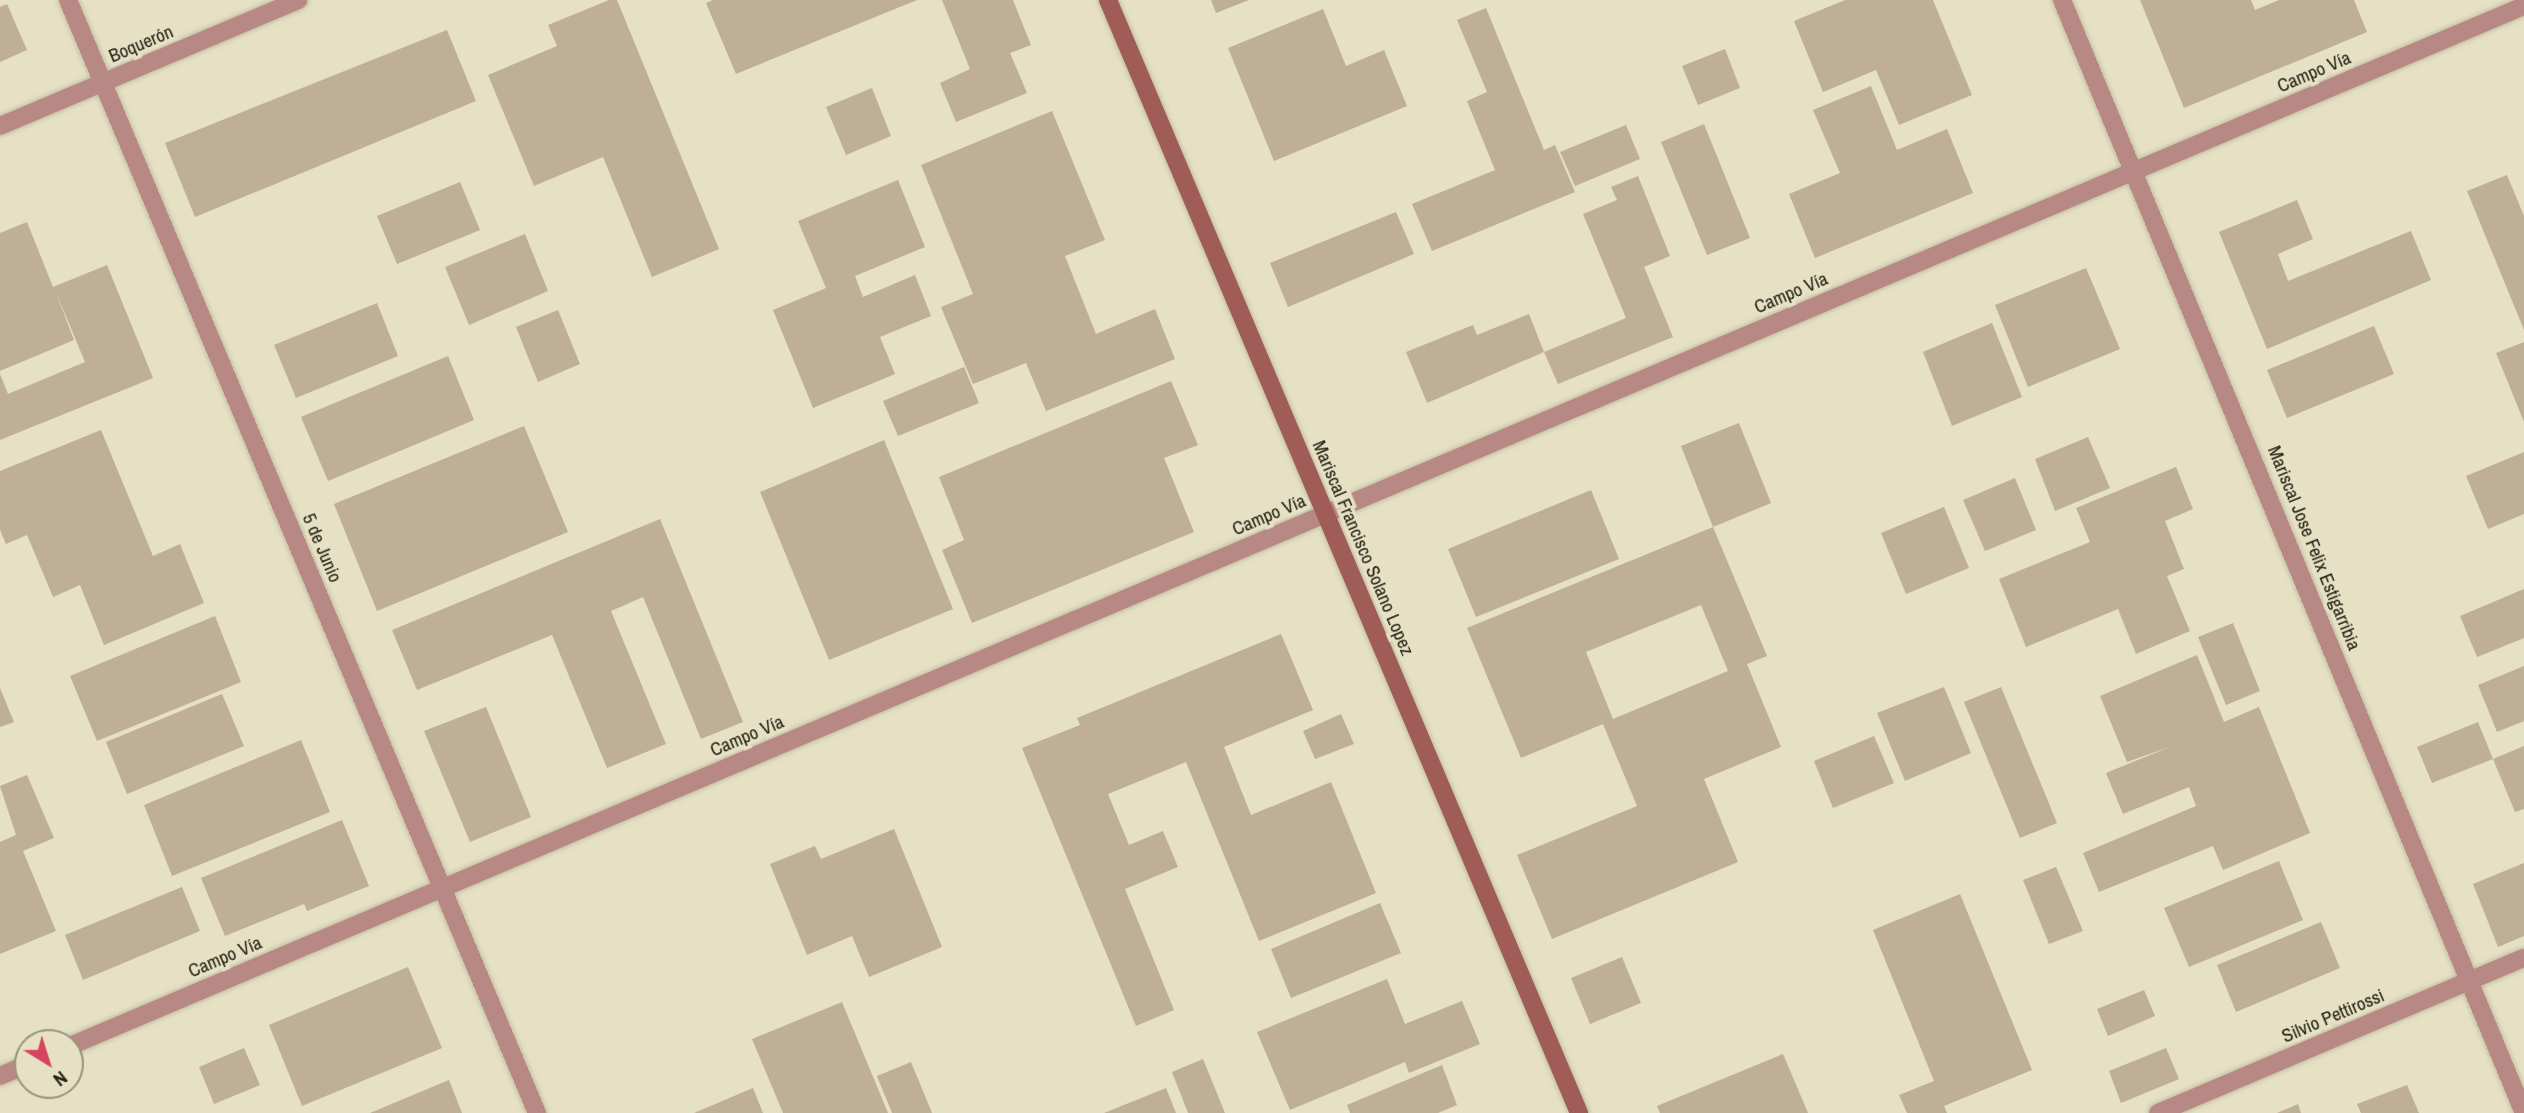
<!DOCTYPE html>
<meta charset="utf-8">
<style>
body{margin:0}
#map{position:relative;width:2524px;height:1113px;overflow:hidden;background:#e6e1c4;font-family:"Archivo Narrow",sans-serif}
div>[style]{position:absolute}
.building>*{inset:0;background:#beaf96}
.roads{filter:drop-shadow(0 0 2px #c3bea5) drop-shadow(0 0 2px #c3bea5)}
.street>*{height:18px;margin:-9px;padding:0 9px;transform-origin:9px;border-radius:9px;background:#b88884}
.secondary>*{height:18px;margin:-9px;padding:0 9px;transform-origin:9px;border-radius:9px;background:#a05d58}
span{translate:-50% -50%;white-space:nowrap;text-align:center;line-height:1.15;-webkit-text-stroke:7px #e6e1c4;paint-order:stroke}
.street-label{font-size:19px;color:#232116}
.north{position:absolute;left:14px;top:1029px;width:70px;height:70px;box-sizing:border-box;background:#e6e1c4;border:2px solid #98947e;border-radius:50%;rotate:142deg;font-size:19px;font-weight:700;line-height:28px;text-align:center;color:#232116}
.north::after{content:'';display:block;margin:auto;width:24px;height:32px;background:#d5445e;clip-path:polygon(50% 0,100% 100%,50% 72%,0 100%)}
</style>
<div id="map">
<div class="building">
<div style="clip-path:polygon(609px 0,617px 0,719px 249px,652px 277px,603px 157px,534px 186px,488px 75px,557px 46px,548px 25px)"></div>
<div style="clip-path:polygon(713px 0,917px 0,736px 74px,706px 3px)"></div>
<div style="clip-path:polygon(942px 0,1013px 0,1031px 45px,1010px 53px,1027px 93px,956px 122px,940px 83px,970px 69px)"></div>
<div style="clip-path:polygon(1211px 0,1249px 0,1216px 13px)"></div>
<div style="clip-path:polygon(1845px 0,1933px 0,1972px 95px,1899px 125px,1876px 70px,1823px 92px,1794px 21px)"></div>
<div style="clip-path:polygon(2140px 0,2251px 0,2255px 10px,2279px 0,2354px 0,2367px 32px,2184px 108px)"></div>
<div style="clip-path:polygon(7px 4px,27px 50px,0 62px,0 7px)"></div>
<div style="clip-path:polygon(1486px 8px,1544px 150px,1555px 145px,1575px 192px,1432px 251px,1412px 204px,1495px 170px,1467px 101px,1487px 92px,1457px 20px)"></div>
<div style="clip-path:polygon(1323px 9px,1346px 66px,1384px 50px,1407px 106px,1274px 161px,1228px 48px)"></div>
<div style="clip-path:polygon(447px 30px,476px 101px,195px 217px,165px 143px)"></div>
<div style="clip-path:polygon(1725px 49px,1740px 88px,1698px 105px,1682px 66px)"></div>
<div style="clip-path:polygon(1871px 86px,1897px 150px,1947px 129px,1973px 193px,1815px 258px,1789px 194px,1840px 173px,1813px 110px)"></div>
<div style="clip-path:polygon(872px 88px,891px 136px,846px 155px,826px 107px)"></div>
<div style="clip-path:polygon(1052px 111px,1105px 240px,1065px 256px,1096px 334px,1155px 309px,1175px 359px,1046px 411px,1026px 363px,973px 384px,941px 307px,973px 294px,921px 165px)"></div>
<div style="clip-path:polygon(1704px 124px,1750px 238px,1707px 255px,1661px 142px)"></div>
<div style="clip-path:polygon(1626px 125px,1640px 159px,1575px 186px,1560px 152px)"></div>
<div style="clip-path:polygon(2507px 175px,2524px 216px,2524px 330px,2467px 191px)"></div>
<div style="clip-path:polygon(1638px 176px,1670px 256px,1644px 267px,1673px 337px,1558px 384px,1544px 352px,1626px 318px,1583px 214px,1617px 200px,1611px 187px)"></div>
<div style="clip-path:polygon(898px 180px,925px 247px,855px 276px,863px 297px,915px 275px,931px 316px,880px 337px,895px 374px,813px 408px,773px 310px,826px 288px,798px 221px)"></div>
<div style="clip-path:polygon(460px 182px,480px 230px,397px 264px,377px 216px)"></div>
<div style="clip-path:polygon(2297px 200px,2313px 239px,2278px 254px,2288px 281px,2411px 231px,2431px 280px,2267px 349px,2219px 232px)"></div>
<div style="clip-path:polygon(1396px 212px,1414px 254px,1288px 307px,1270px 263px)"></div>
<div style="clip-path:polygon(27px 222px,53px 287px,107px 265px,153px 378px,0 440px,0 374px,8px 394px,85px 362px,55px 290px,74px 340px,0 371px,0 233px)"></div>
<div style="clip-path:polygon(525px 234px,548px 291px,469px 325px,445px 267px)"></div>
<div style="clip-path:polygon(2086px 268px,2120px 349px,2028px 387px,1995px 305px)"></div>
<div style="clip-path:polygon(377px 303px,398px 356px,296px 398px,274px 345px)"></div>
<div style="clip-path:polygon(558px 310px,580px 364px,538px 382px,516px 327px)"></div>
<div style="clip-path:polygon(1529px 314px,1544px 352px,1427px 403px,1406px 352px,1473px 325px,1477px 335px)"></div>
<div style="clip-path:polygon(1992px 323px,2022px 397px,1952px 426px,1923px 352px)"></div>
<div style="clip-path:polygon(2374px 326px,2394px 374px,2287px 418px,2267px 370px)"></div>
<div style="clip-path:polygon(2524px 342px,2524px 422px,2496px 353px)"></div>
<div style="clip-path:polygon(448px 356px,474px 420px,328px 481px,301px 417px)"></div>
<div style="clip-path:polygon(964px 367px,979px 403px,898px 436px,883px 401px)"></div>
<div style="clip-path:polygon(1171px 381px,1198px 445px,1164px 458px,1194px 532px,972px 623px,942px 550px,964px 540px,939px 477px)"></div>
<div style="clip-path:polygon(1739px 423px,1771px 503px,1713px 527px,1681px 446px)"></div>
<div style="clip-path:polygon(524px 426px,568px 532px,377px 611px,334px 504px)"></div>
<div style="clip-path:polygon(101px 430px,153px 556px,180px 544px,204px 603px,104px 645px,80px 585px,53px 597px,27px 535px,6px 544px,0 530px,0 471px)"></div>
<div style="clip-path:polygon(2088px 437px,2110px 488px,2055px 511px,2035px 459px)"></div>
<div style="clip-path:polygon(884px 440px,953px 609px,829px 660px,760px 492px)"></div>
<div style="clip-path:polygon(2524px 452px,2524px 514px,2488px 529px,2466px 476px)"></div>
<div style="clip-path:polygon(2176px 467px,2193px 509px,2165px 521px,2184px 569px,2167px 576px,2190px 631px,2136px 654px,2118px 609px,2026px 647px,1999px 579px,2090px 542px,2076px 508px)"></div>
<div style="clip-path:polygon(2015px 478px,2036px 530px,1985px 551px,1963px 500px)"></div>
<div style="clip-path:polygon(1591px 490px,1619px 559px,1476px 617px,1448px 549px)"></div>
<div style="clip-path:polygon(1944px 507px,1969px 568px,1906px 594px,1881px 533px)"></div>
<div style="clip-path:polygon(660px 519px,743px 722px,701px 739px,643px 597px,611px 611px,666px 744px,607px 768px,552px 635px,417px 690px,392px 630px)"></div>
<div style="clip-path:polygon(evenodd,1713px 527px,1767px 656px,1747px 664px,1781px 747px,1704px 779px,1738px 862px,1552px 939px,1517px 855px,1637px 806px,1603px 724px,1521px 758px,1467px 628px,1713px 527px,1701px 605px,1728px 671px,1613px 719px,1586px 652px,1701px 605px)"></div>
<div style="clip-path:polygon(2524px 589px,2524px 638px,2477px 657px,2460px 616px)"></div>
<div style="clip-path:polygon(215px 616px,241px 682px,97px 741px,70px 676px)"></div>
<div style="clip-path:polygon(2233px 623px,2260px 691px,2226px 705px,2198px 637px)"></div>
<div style="clip-path:polygon(1281px 634px,1313px 710px,1224px 747px,1251px 815px,1331px 782px,1376px 893px,1259px 941px,1186px 762px,1108px 794px,1129px 845px,1163px 831px,1178px 867px,1125px 889px,1174px 1010px,1136px 1026px,1022px 748px,1080px 725px,1077px 718px)"></div>
<div style="clip-path:polygon(2197px 655px,2224px 722px,2259px 707px,2310px 833px,2223px 870px,2213px 846px,2099px 892px,2083px 853px,2196px 806px,2189px 787px,2123px 814px,2106px 773px,2172px 746px,2127px 762px,2100px 696px)"></div>
<div style="clip-path:polygon(2524px 666px,2524px 721px,2497px 732px,2478px 685px)"></div>
<div style="clip-path:polygon(1944px 687px,1971px 753px,1905px 781px,1877px 713px)"></div>
<div style="clip-path:polygon(2001px 687px,2057px 823px,2020px 838px,1964px 702px)"></div>
<div style="clip-path:polygon(0 688px,14px 722px,0 727px)"></div>
<div style="clip-path:polygon(222px 694px,244px 746px,127px 794px,106px 742px)"></div>
<div style="clip-path:polygon(486px 707px,531px 817px,470px 842px,424px 731px)"></div>
<div style="clip-path:polygon(1341px 714px,1354px 744px,1315px 759px,1303px 731px)"></div>
<div style="clip-path:polygon(2478px 722px,2493px 759px,2432px 783px,2417px 747px)"></div>
<div style="clip-path:polygon(1874px 736px,1894px 783px,1833px 808px,1814px 761px)"></div>
<div style="clip-path:polygon(301px 740px,330px 812px,172px 876px,144px 805px)"></div>
<div style="clip-path:polygon(2524px 746px,2524px 809px,2515px 812px,2493px 759px)"></div>
<div style="clip-path:polygon(27px 775px,54px 838px,23px 851px,56px 931px,0 954px,0 842px,16px 835px,0 786px)"></div>
<div style="clip-path:polygon(342px 820px,369px 886px,307px 911px,304px 904px,225px 936px,201px 878px)"></div>
<div style="clip-path:polygon(894px 829px,942px 947px,869px 977px,852px 936px,807px 955px,770px 864px,815px 846px,821px 859px)"></div>
<div style="clip-path:polygon(2279px 861px,2303px 920px,2189px 967px,2164px 908px)"></div>
<div style="clip-path:polygon(2524px 863px,2524px 936px,2498px 947px,2473px 884px)"></div>
<div style="clip-path:polygon(2056px 867px,2083px 931px,2049px 944px,2023px 880px)"></div>
<div style="clip-path:polygon(182px 887px,200px 931px,83px 980px,65px 935px)"></div>
<div style="clip-path:polygon(1960px 894px,2032px 1070px,1944px 1106px,1947px 1113px,1907px 1113px,1899px 1095px,1934px 1081px,1873px 930px)"></div>
<div style="clip-path:polygon(1380px 903px,1401px 953px,1291px 998px,1271px 949px)"></div>
<div style="clip-path:polygon(2321px 922px,2340px 968px,2236px 1012px,2217px 965px)"></div>
<div style="clip-path:polygon(1622px 957px,1641px 1003px,1590px 1024px,1571px 978px)"></div>
<div style="clip-path:polygon(408px 967px,442px 1048px,302px 1106px,269px 1025px)"></div>
<div style="clip-path:polygon(1387px 979px,1405px 1024px,1462px 1001px,1480px 1044px,1409px 1073px,1405px 1062px,1290px 1110px,1257px 1032px)"></div>
<div style="clip-path:polygon(2144px 990px,2155px 1016px,2108px 1036px,2097px 1009px)"></div>
<div style="clip-path:polygon(842px 1002px,888px 1113px,783px 1113px,752px 1039px)"></div>
<div style="clip-path:polygon(244px 1048px,260px 1085px,214px 1104px,199px 1067px)"></div>
<div style="clip-path:polygon(2166px 1048px,2179px 1079px,2121px 1103px,2109px 1071px)"></div>
<div style="clip-path:polygon(1783px 1054px,1808px 1113px,1660px 1113px,1657px 1106px)"></div>
<div style="clip-path:polygon(1203px 1059px,1225px 1113px,1188px 1113px,1172px 1072px)"></div>
<div style="clip-path:polygon(911px 1062px,932px 1113px,892px 1113px,877px 1076px)"></div>
<div style="clip-path:polygon(1442px 1065px,1457px 1105px,1438px 1113px,1350px 1113px,1347px 1105px)"></div>
<div style="clip-path:polygon(449px 1080px,462px 1113px,370px 1113px)"></div>
<div style="clip-path:polygon(2407px 1085px,2419px 1113px,2361px 1113px,2357px 1104px)"></div>
<div style="clip-path:polygon(753px 1088px,763px 1113px,694px 1113px)"></div>
<div style="clip-path:polygon(1166px 1088px,1176px 1113px,1104px 1113px)"></div>
<div style="clip-path:polygon(2298px 1104px,2301px 1113px,2277px 1113px)"></div>
</div>
<div class="roads">
<div class="street">
<div style="left:68px;top:0;width:1208px;rotate:67.15deg"></div>
<div style="left:2062px;top:0;width:1205px;rotate:67.46deg"></div>
<div style="left:0;top:126px;width:324px;rotate:-22.9deg"></div>
<div style="left:70px;top:1046px;width:2665px;rotate:-22.97deg"></div>
<div style="left:0;top:1076px;width:30px;rotate:-23deg"></div>
<div style="left:2158px;top:1113px;width:397px;rotate:-23deg"></div>
</div>
<div class="secondary">
<div style="left:1108px;top:0;width:1209px;rotate:67.06deg"></div>
</div>
</div>
<div class="street-label">
<span style="left:141px;top:44px;rotate:-23deg">Boquerón</span>
<span style="left:2314px;top:72px;rotate:-23deg">Campo Vía</span>
<span style="left:1791px;top:293px;rotate:-23deg">Campo Vía</span>
<span style="left:1269px;top:515px;rotate:-23deg">Campo Vía</span>
<span style="left:322px;top:548px;rotate:67deg">5 de Junio</span>
<span style="left:1363px;top:548px;rotate:67deg">Mariscal Francisco Solano Lopez</span>
<span style="left:2314px;top:548px;rotate:68deg">Mariscal Jose Felix Estigarribia</span>
<span style="left:747px;top:736px;rotate:-23deg">Campo Vía</span>
<span style="left:225px;top:957px;rotate:-23deg">Campo Vía</span>
<span style="left:2333px;top:1016px;rotate:-23deg">Silvio Pettirossi</span>
</div>
<div class="north">N</div>
</div>
